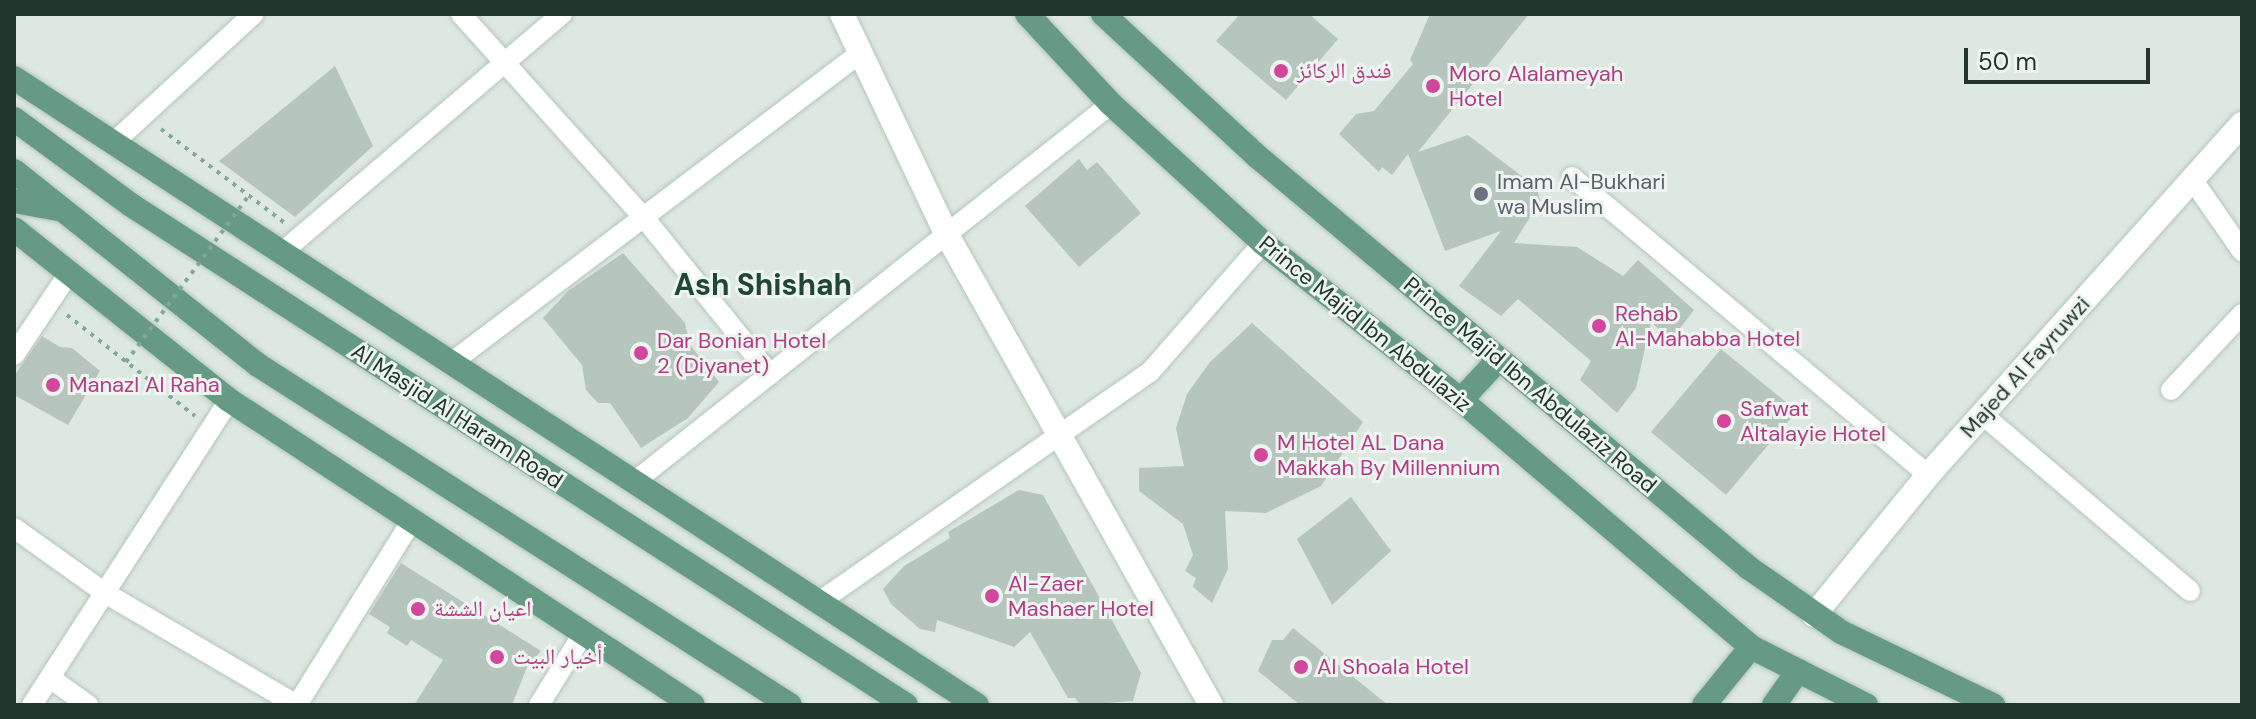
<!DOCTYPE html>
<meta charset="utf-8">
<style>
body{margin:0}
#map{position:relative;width:2256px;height:719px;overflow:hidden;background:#dee8e2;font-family:"DM Sans","Noto Naskh Arabic",sans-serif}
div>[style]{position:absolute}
.building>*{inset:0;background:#b6c5bd}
.path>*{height:4px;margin-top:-2px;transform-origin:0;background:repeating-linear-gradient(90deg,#81a996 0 4px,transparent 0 10px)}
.roads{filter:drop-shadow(0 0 2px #b2c7bc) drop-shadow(0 0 2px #b2c7bc)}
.street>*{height:20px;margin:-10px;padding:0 10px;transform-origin:10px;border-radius:10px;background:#fff}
.secondary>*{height:24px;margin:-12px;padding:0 12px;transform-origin:12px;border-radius:12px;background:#fff}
.primary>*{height:24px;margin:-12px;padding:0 12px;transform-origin:12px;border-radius:12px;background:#669a85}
.path-bridge>*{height:4px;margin-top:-2px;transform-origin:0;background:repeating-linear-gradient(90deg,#81a996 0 4px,transparent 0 10px)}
.dots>*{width:22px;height:22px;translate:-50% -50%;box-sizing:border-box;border:4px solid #eef5f0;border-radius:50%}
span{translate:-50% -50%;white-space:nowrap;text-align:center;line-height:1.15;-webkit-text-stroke:6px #eef5f0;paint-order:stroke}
.hotel-label{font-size:22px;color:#b23c85}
.left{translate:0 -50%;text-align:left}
.worship-label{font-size:22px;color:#5b616d}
.street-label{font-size:22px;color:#21362d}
.district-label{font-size:30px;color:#1f4637;font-weight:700}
.frame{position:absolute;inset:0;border:16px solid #21362d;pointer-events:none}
.scale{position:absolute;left:1964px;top:48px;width:186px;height:36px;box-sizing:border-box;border:4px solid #21362d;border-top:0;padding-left:10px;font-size:24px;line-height:28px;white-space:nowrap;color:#21362d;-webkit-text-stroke:6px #eef5f0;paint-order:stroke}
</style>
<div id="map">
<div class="building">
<div style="clip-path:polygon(1240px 14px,1309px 14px,1338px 39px,1286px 100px,1216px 41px)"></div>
<div style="clip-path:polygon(1430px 14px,1529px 14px,1418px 152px,1468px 135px,1537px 188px,1540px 201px,1514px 243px,1577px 247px,1623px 276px,1638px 260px,1694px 310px,1671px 340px,1651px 322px,1636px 388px,1617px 413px,1580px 380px,1591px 361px,1518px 299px,1501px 316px,1459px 286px,1501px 231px,1445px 251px,1408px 154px,1392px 175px,1382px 167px,1379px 172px,1339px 134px,1356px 114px,1374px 111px,1413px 64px,1410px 60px)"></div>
<div style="clip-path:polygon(335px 66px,373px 146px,295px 217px,219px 161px)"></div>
<div style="clip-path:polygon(1079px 159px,1087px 170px,1097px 162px,1141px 213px,1079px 267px,1025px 206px)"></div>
<div style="clip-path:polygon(623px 253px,685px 323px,690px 345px,719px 382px,688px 418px,641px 448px,610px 403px,598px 403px,586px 390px,582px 365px,543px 318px,568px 291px)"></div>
<div style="clip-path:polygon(1252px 323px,1363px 422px,1321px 486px,1266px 513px,1225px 511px,1228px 569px,1212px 603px,1193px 587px,1196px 578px,1185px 571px,1193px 555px,1183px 524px,1139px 491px,1139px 468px,1184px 466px,1176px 428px,1187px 394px,1210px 362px)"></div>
<div style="clip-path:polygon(42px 336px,60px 347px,72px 348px,100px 371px,68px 425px,14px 395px,14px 376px)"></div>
<div style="clip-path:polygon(1721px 349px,1797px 411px,1726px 495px,1651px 432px)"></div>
<div style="clip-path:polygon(1019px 490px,1043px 495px,1141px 673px,1133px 701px,1080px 705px,1075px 698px,1068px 698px,1030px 632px,1014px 647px,937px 620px,935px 632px,920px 629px,891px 604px,883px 589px,904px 566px,950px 538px,948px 532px)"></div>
<div style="clip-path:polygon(1351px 497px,1391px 551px,1332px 605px,1297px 539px)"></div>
<div style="clip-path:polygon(401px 563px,541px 651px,527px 667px,512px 705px,414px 705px,443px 660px,411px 640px,407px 646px,387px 633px,390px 627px,369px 614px)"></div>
<div style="clip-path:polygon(1293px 628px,1388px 705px,1300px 705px,1258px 671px,1272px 640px,1283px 640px)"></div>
</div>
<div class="path">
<div style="left:161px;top:129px;width:156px;rotate:37.2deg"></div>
<div style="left:67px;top:315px;width:163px;rotate:38.3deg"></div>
</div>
<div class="roads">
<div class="street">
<div style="left:461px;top:14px;width:277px;rotate:48.1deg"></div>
<div style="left:646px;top:220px;width:198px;rotate:51.2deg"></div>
<div style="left:113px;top:143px;width:191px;rotate:-42.5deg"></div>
<div style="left:1572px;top:177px;width:464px;rotate:39.9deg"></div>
<div style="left:2192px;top:179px;width:88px;rotate:55.2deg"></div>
<div style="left:281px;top:253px;width:369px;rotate:-40.4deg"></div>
<div style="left:14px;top:355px;width:99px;rotate:-56.1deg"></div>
<div style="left:451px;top:363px;width:512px;rotate:-37.14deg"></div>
<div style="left:2171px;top:390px;width:104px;rotate:-46.9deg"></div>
<div style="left:1982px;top:414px;width:273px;rotate:40.4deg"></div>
<div style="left:634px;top:482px;width:609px;rotate:-38.4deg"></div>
<div style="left:14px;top:528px;width:112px;rotate:35.5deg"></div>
<div style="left:105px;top:593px;width:222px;rotate:30.3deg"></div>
<div style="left:819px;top:602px;width:403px;rotate:-34.8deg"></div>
<div style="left:1150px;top:372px;width:171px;rotate:-48.8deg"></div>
<div style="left:50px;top:678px;width:47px;rotate:35.4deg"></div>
<div style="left:32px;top:705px;width:363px;rotate:-57.1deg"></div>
<div style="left:297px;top:705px;width:216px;rotate:-58.1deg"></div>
<div style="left:539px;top:705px;width:84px;rotate:-58.2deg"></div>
</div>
<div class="secondary">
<div style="left:842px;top:14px;width:245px;rotate:64.6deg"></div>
<div style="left:947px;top:235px;width:539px;rotate:60.68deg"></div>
<div style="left:1814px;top:615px;width:181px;rotate:-50.8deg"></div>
<div style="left:1928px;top:475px;width:471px;rotate:-48.2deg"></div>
</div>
<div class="primary">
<div style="left:1027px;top:14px;width:123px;rotate:47deg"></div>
<div style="left:1111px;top:104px;width:206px;rotate:42.4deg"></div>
<div style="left:1263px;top:243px;width:253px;rotate:38.4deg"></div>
<div style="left:1461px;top:400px;width:381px;rotate:40.4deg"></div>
<div style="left:1751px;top:647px;width:129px;rotate:26.8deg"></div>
<div style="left:1103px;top:14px;width:211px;rotate:42.7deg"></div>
<div style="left:1258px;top:157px;width:640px;rotate:39.93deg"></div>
<div style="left:1749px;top:568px;width:112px;rotate:34.8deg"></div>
<div style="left:1841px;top:632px;width:169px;rotate:25.7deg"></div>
<div style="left:14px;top:78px;width:1149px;rotate:33.07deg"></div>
<div style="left:14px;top:119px;width:145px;rotate:36.3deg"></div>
<div style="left:131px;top:205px;width:922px;rotate:32.83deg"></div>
<div style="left:14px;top:171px;width:312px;rotate:38.5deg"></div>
<div style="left:258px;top:365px;width:631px;rotate:32.58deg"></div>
<div style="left:14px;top:201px;width:46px;rotate:10.1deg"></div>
<div style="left:14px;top:229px;width:275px;rotate:38.5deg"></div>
<div style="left:229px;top:400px;width:555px;rotate:33.32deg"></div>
<div style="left:1461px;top:400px;width:54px;rotate:-47.2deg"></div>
<div style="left:1704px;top:705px;width:75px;rotate:-51deg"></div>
<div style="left:1774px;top:705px;width:42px;rotate:-54.8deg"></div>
</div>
</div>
<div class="path-bridge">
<div style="left:126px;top:362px;width:207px;rotate:-53.6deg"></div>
</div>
<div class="dots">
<div style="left:1281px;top:71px;background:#d1479c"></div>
<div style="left:1433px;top:86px;background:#d1479c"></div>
<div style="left:1481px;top:194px;background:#6b7280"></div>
<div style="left:1599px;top:326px;background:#d1479c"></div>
<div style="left:641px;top:353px;background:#d1479c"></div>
<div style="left:53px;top:385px;background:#d1479c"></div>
<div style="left:1724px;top:421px;background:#d1479c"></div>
<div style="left:1261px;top:455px;background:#d1479c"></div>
<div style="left:992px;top:596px;background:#d1479c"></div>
<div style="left:418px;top:609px;background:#d1479c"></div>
<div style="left:497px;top:657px;background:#d1479c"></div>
<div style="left:1301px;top:667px;background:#d1479c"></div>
</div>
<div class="hotel-label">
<span class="left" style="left:1297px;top:71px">فندق الركائز</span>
<span class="left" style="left:1449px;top:86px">Moro Alalameyah<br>Hotel</span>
<span class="left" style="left:1615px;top:326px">Rehab<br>Al-Mahabba Hotel</span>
<span class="left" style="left:657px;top:353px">Dar Bonian Hotel<br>2 (Diyanet)</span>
<span class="left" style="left:69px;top:385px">Manazl Al Raha</span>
<span class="left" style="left:1740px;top:421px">Safwat<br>Altalayie Hotel</span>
<span class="left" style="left:1277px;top:455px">M Hotel AL Dana<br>Makkah By Millennium</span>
<span class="left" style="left:1008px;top:596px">Al-Zaer<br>Mashaer Hotel</span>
<span class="left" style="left:434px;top:609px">اعيان الششة</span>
<span class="left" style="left:513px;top:657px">أخيار البيت</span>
<span class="left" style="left:1317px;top:667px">Al Shoala Hotel</span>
</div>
<div class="worship-label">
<span class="left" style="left:1497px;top:194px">Imam Al-Bukhari<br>wa Muslim</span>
</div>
<div class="street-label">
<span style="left:1365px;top:324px;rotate:39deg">Prince Majid Ibn Abdulaziz</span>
<span style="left:2025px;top:367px;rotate:-48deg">Majed Al Fayruwzi</span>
<span style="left:1530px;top:385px;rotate:40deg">Prince Majid Ibn Abdulaziz Road</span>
<span style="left:457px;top:416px;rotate:33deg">Al Masjid Al Haram Road</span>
</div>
<div class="district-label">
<span style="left:763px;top:285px">Ash Shishah</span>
</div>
<div class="frame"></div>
<div class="scale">50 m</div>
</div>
